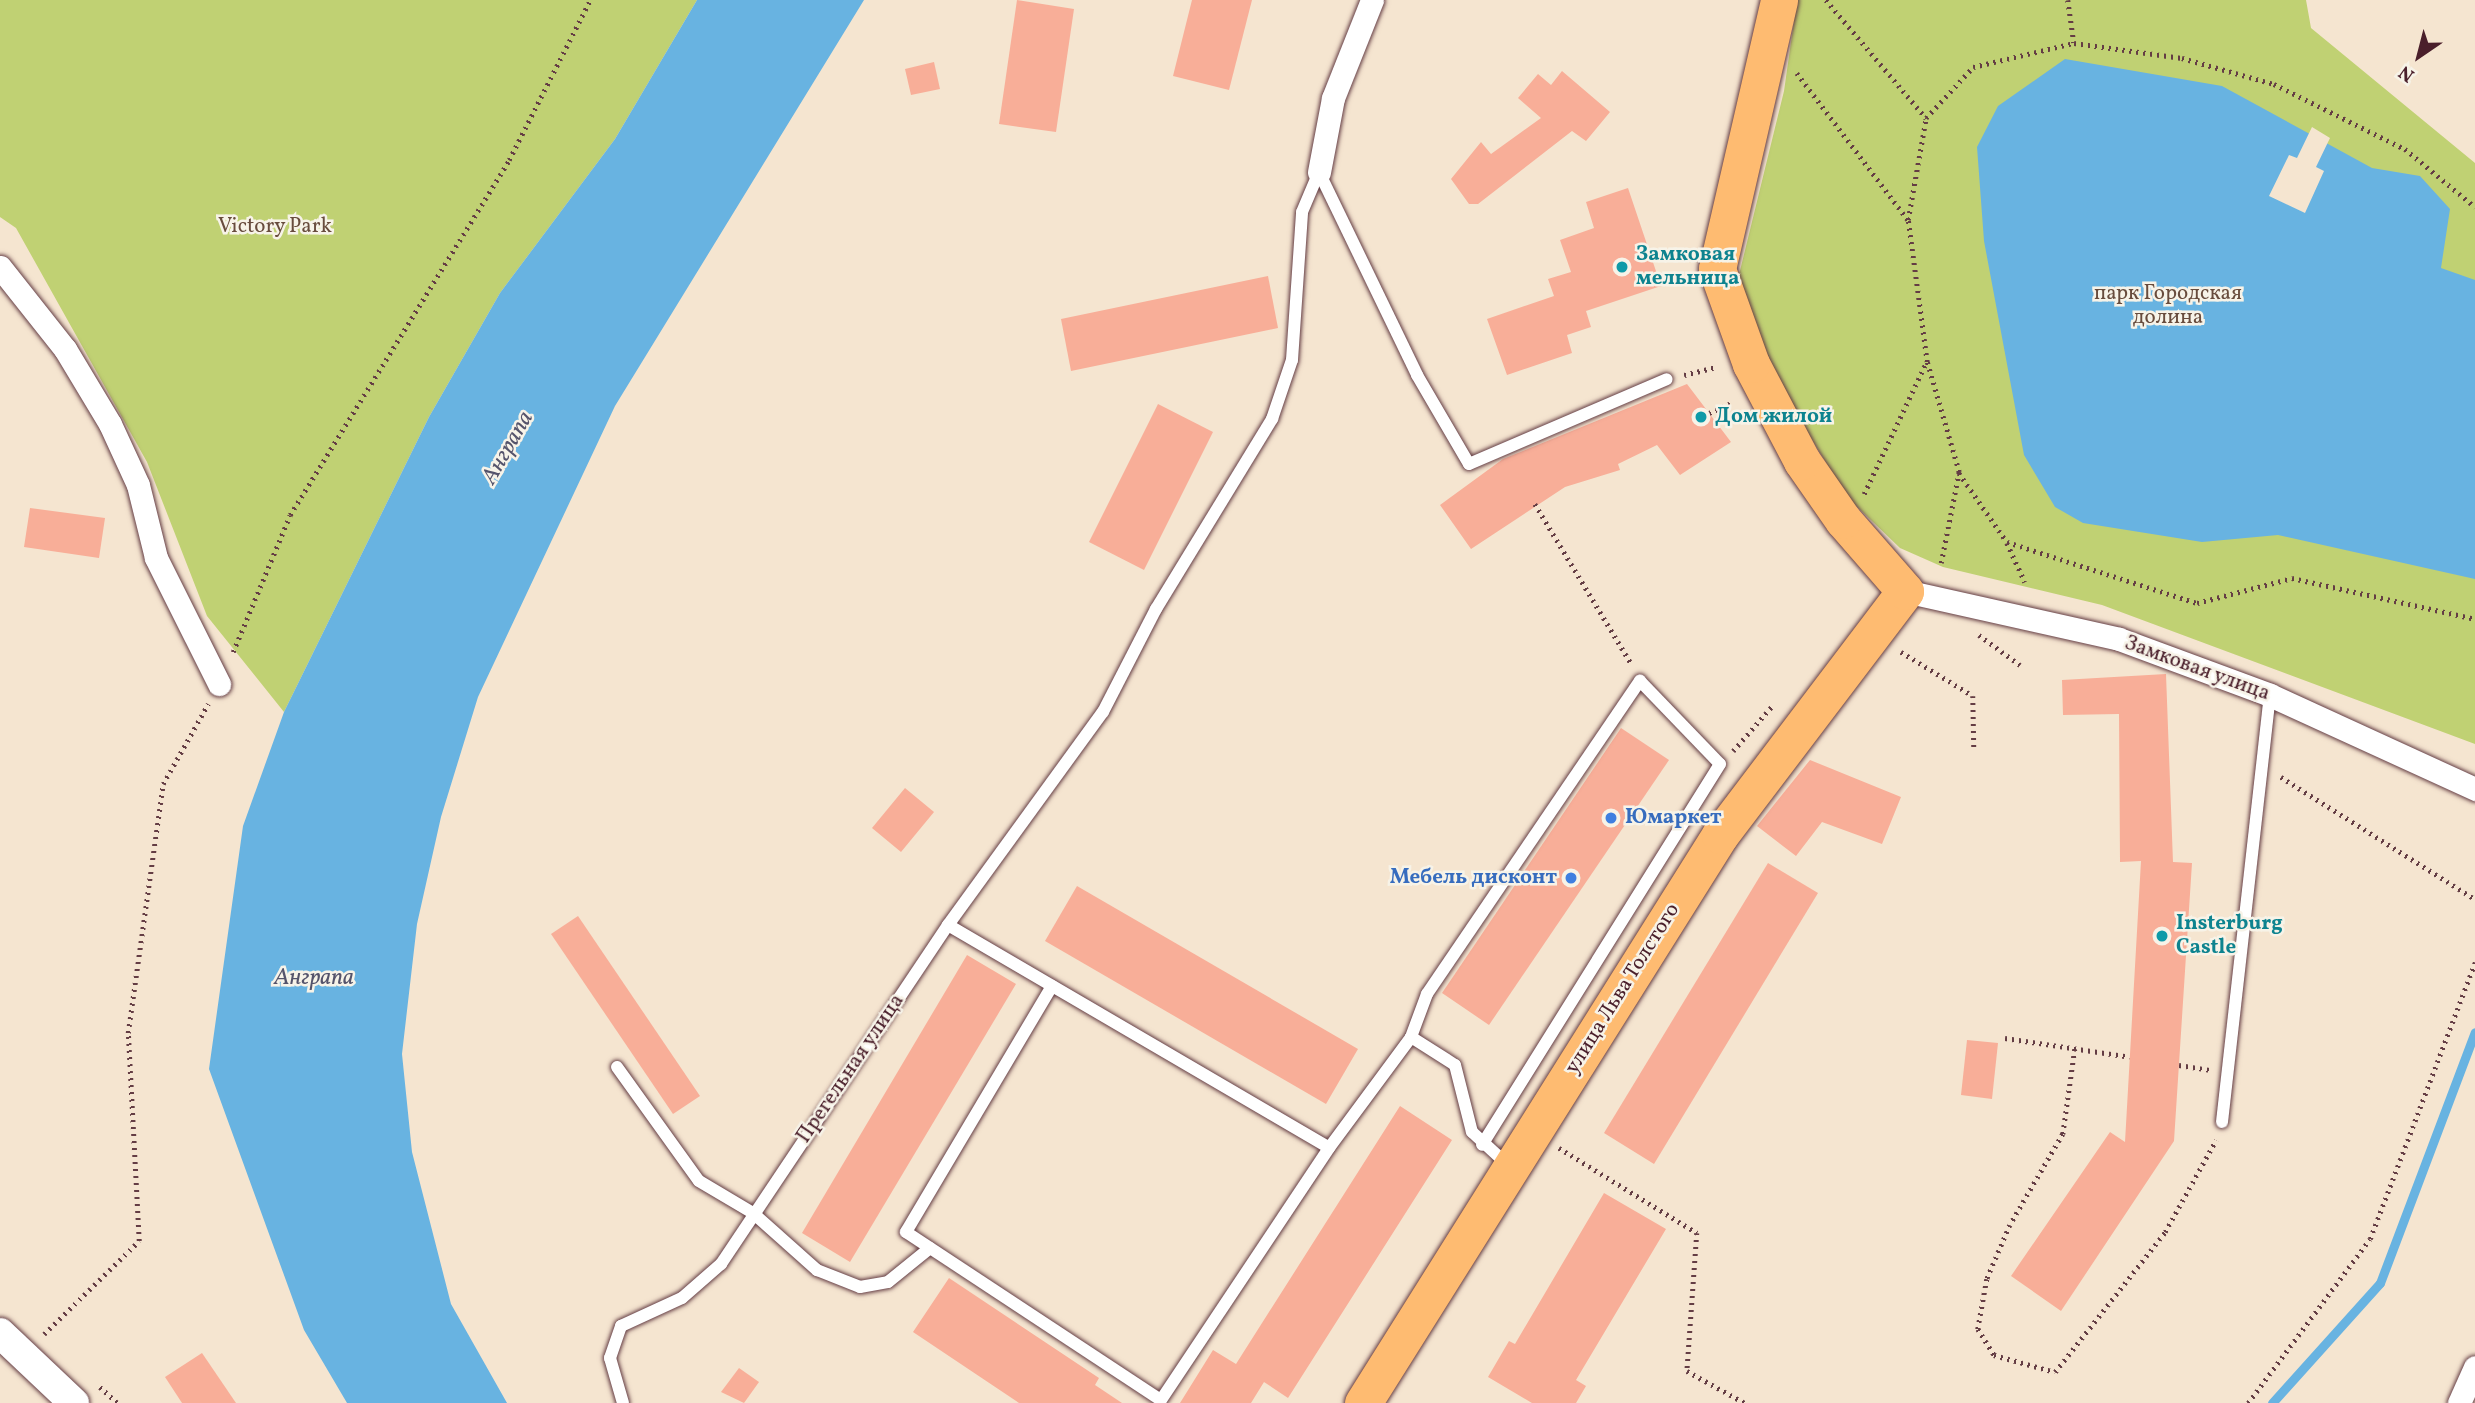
<!DOCTYPE html>
<meta charset="utf-8">
<style>
body{margin:0}
#map{position:relative;width:2475px;height:1403px;overflow:hidden;background:#f5e5d0;font-family:Vollkorn,serif}
div>[style]{position:absolute}
.green>*{inset:0;background:#c0d173}
.water>*{inset:0;background:#68b3e1}
.pier>*{inset:0;background:#f5e5d0}
.stream>*{height:9px;margin:-4.5px;padding:0 4.5px;transform-origin:4.5px;border-radius:4.5px;background:#68b3e1}
.building>*{inset:0;background:#f8ae98}
.path>*{height:4.5px;margin-top:-2.25px;transform-origin:0;background:repeating-linear-gradient(90deg,#643d44 0 2px,transparent 0 7px)}
.roads{filter:drop-shadow(0 0 2px #643d44) drop-shadow(0 0 2px #643d44)}
.service>*{height:12px;margin:-6px;padding:0 6px;transform-origin:6px;border-radius:6px;background:#fff}
.minor>*{height:23px;margin:-11.5px;padding:0 11.5px;transform-origin:11.5px;border-radius:11.5px;background:#fff}
.tertiary>*{height:30px;margin:-15px;padding:0 15px;transform-origin:15px;border-radius:15px;background:#fff}
.primary>*{height:37px;margin:-18.5px;padding:0 18.5px;transform-origin:18.5px;border-radius:18.5px;background:#febb71}
.dots>*{width:19px;height:19px;translate:-50% -50%;box-sizing:border-box;border:4px solid #f7f3e8;border-radius:50%}
span{translate:-50% -50%;white-space:nowrap;text-align:center;line-height:1.15;-webkit-text-stroke:5px #f7f3e8;paint-order:stroke}
.park-label{font-size:21px;color:#684c3d}
.culture-label{font-size:21px;color:#0d838f;font-weight:700}
.left{translate:0 -50%;text-align:left}
.street-label{font-size:21px;color:#4a1f2b}
.shop-label{font-size:21px;color:#366cbe;font-weight:700}
.right{translate:-100% -50%;text-align:right}
.water-label{font-size:23px;color:#54536b;font-style:italic}
.north{position:absolute;left:2384px;top:21px;width:70px;height:70px;-webkit-text-stroke:5px #f7f3e8;paint-order:stroke;rotate:215deg;font-size:19px;font-weight:700;line-height:28px;text-align:center;color:#4a1f2b}
.north::after{content:'';display:block;margin:auto;width:24px;height:32px;background:#4a1f2b;clip-path:polygon(50% 0,100% 100%,50% 72%,0 100%)}
</style>
<div id="map">
<div class="green">
<div style="clip-path:polygon(0 0,697px 0,615px 139px,500px 293px,429px 417px,284px 712px,207px 616px,147px 462px,16px 228px,0 217px)"></div>
<div style="clip-path:polygon(1797px 0,2306px 0,2311px 28px,2475px 163px,2475px 744px,2102px 605px,1943px 567px,1900px 548px,1847px 497px,1766px 364px,1737px 283px,1784px 91px)"></div>
</div>
<div class="water">
<div style="clip-path:polygon(697px 0,864px 0,615px 406px,478px 697px,441px 817px,417px 924px,402px 1054px,412px 1152px,451px 1304px,507px 1403px,347px 1403px,304px 1330px,209px 1069px,243px 826px,284px 712px,429px 417px,500px 293px,615px 139px)"></div>
<div style="clip-path:polygon(2065px 59px,2222px 86px,2372px 168px,2420px 176px,2450px 209px,2441px 268px,2475px 280px,2475px 579px,2278px 535px,2202px 542px,2083px 523px,2055px 507px,2024px 455px,1984px 241px,1977px 147px,1998px 106px)"></div>
</div>
<div class="pier">
<div style="clip-path:polygon(2312px 127px,2330px 138px,2316px 167px,2324px 171px,2305px 213px,2269px 196px,2289px 155px,2297px 158px)"></div>
</div>
<div class="stream">
<div style="left:2272px;top:1403px;width:161px;rotate:-48deg"></div>
<div style="left:2380px;top:1283px;width:268px;rotate:-69.3deg"></div>
</div>
<div class="building">
<div style="clip-path:polygon(1017px 0,1074px 9px,1056px 132px,999px 124px)"></div>
<div style="clip-path:polygon(1192px 0,1252px 0,1229px 90px,1173px 76px)"></div>
<div style="clip-path:polygon(934px 62px,940px 89px,911px 95px,905px 69px)"></div>
<div style="clip-path:polygon(1562px 71px,1610px 112px,1586px 141px,1572px 131px,1478px 204px,1469px 204px,1451px 179px,1481px 142px,1491px 154px,1541px 118px,1518px 98px,1538px 74px,1551px 85px)"></div>
<div style="clip-path:polygon(1628px 188px,1661px 286px,1586px 311px,1591px 327px,1567px 335px,1572px 353px,1507px 375px,1487px 319px,1554px 296px,1548px 279px,1571px 272px,1560px 240px,1594px 228px,1586px 202px)"></div>
<div style="clip-path:polygon(1268px 276px,1278px 328px,1071px 371px,1061px 319px)"></div>
<div style="clip-path:polygon(1687px 384px,1731px 442px,1680px 475px,1657px 445px,1618px 464px,1620px 470px,1565px 487px,1471px 549px,1440px 505px,1503px 459px)"></div>
<div style="clip-path:polygon(1158px 404px,1213px 432px,1144px 570px,1089px 542px)"></div>
<div style="clip-path:polygon(30px 508px,105px 518px,99px 558px,24px 547px)"></div>
<div style="clip-path:polygon(2166px 674px,2173px 862px,2192px 863px,2174px 1141px,2061px 1311px,2011px 1276px,2110px 1132px,2125px 1142px,2141px 861px,2120px 862px,2119px 714px,2063px 715px,2062px 680px)"></div>
<div style="clip-path:polygon(1621px 728px,1669px 760px,1489px 1025px,1442px 993px)"></div>
<div style="clip-path:polygon(1810px 760px,1901px 797px,1882px 844px,1822px 822px,1796px 856px,1757px 826px)"></div>
<div style="clip-path:polygon(905px 788px,934px 812px,901px 852px,872px 828px)"></div>
<div style="clip-path:polygon(1768px 863px,1818px 893px,1654px 1164px,1604px 1133px)"></div>
<div style="clip-path:polygon(1077px 886px,1358px 1049px,1326px 1104px,1045px 941px)"></div>
<div style="clip-path:polygon(578px 916px,700px 1096px,673px 1114px,551px 934px)"></div>
<div style="clip-path:polygon(967px 955px,1016px 984px,850px 1262px,802px 1233px)"></div>
<div style="clip-path:polygon(1967px 1040px,1998px 1043px,1992px 1099px,1961px 1095px)"></div>
<div style="clip-path:polygon(1400px 1106px,1452px 1140px,1288px 1398px,1264px 1382px,1251px 1403px,1180px 1403px,1213px 1350px,1236px 1364px)"></div>
<div style="clip-path:polygon(1604px 1193px,1666px 1229px,1576px 1380px,1586px 1386px,1576px 1403px,1532px 1403px,1488px 1377px,1509px 1341px,1515px 1344px)"></div>
<div style="clip-path:polygon(949px 1278px,1099px 1378px,1095px 1385px,1122px 1403px,1019px 1403px,913px 1332px)"></div>
<div style="clip-path:polygon(202px 1353px,236px 1403px,182px 1403px,165px 1377px)"></div>
<div style="clip-path:polygon(739px 1368px,759px 1382px,744px 1403px,721px 1392px)"></div>
</div>
<div class="path">
<div style="left:1826px;top:0;width:155px;rotate:49.7deg"></div>
<div style="left:2068px;top:0;width:43px;rotate:82.1deg"></div>
<div style="left:1797px;top:73px;width:184px;rotate:52.9deg"></div>
<div style="left:1684px;top:375px;width:33px;rotate:-14deg"></div>
<div style="left:1709px;top:413px;width:27px;rotate:-24deg"></div>
<div style="left:1959px;top:473px;width:84px;rotate:55.2deg"></div>
<div style="left:2007px;top:542px;width:200px;rotate:17.8deg"></div>
<div style="left:2197px;top:603px;width:98px;rotate:-14.7deg"></div>
<div style="left:2292px;top:578px;width:188px;rotate:12.6deg"></div>
<div style="left:1864px;top:494px;width:145px;rotate:-64.7deg"></div>
<div style="left:1535px;top:504px;width:188px;rotate:58.9deg"></div>
<div style="left:2007px;top:543px;width:43px;rotate:65.2deg"></div>
<div style="left:1941px;top:563px;width:93px;rotate:-78.8deg"></div>
<div style="left:1959px;top:472px;width:115px;rotate:-106.2deg"></div>
<div style="left:1927px;top:362px;width:143px;rotate:-97.6deg"></div>
<div style="left:1908px;top:220px;width:104px;rotate:-80deg"></div>
<div style="left:1926px;top:118px;width:69px;rotate:-47.3deg"></div>
<div style="left:1973px;top:67px;width:104px;rotate:-13.4deg"></div>
<div style="left:2074px;top:43px;width:109px;rotate:7.9deg"></div>
<div style="left:2182px;top:58px;width:96px;rotate:15.8deg"></div>
<div style="left:2274px;top:84px;width:146px;rotate:26.4deg"></div>
<div style="left:2405px;top:149px;width:91px;rotate:39.6deg"></div>
<div style="left:1979px;top:635px;width:51px;rotate:36.2deg"></div>
<div style="left:233px;top:652px;width:148px;rotate:-67.4deg"></div>
<div style="left:290px;top:515px;width:417px;rotate:-58.3deg"></div>
<div style="left:509px;top:160px;width:179px;rotate:-63.1deg"></div>
<div style="left:1901px;top:652px;width:84px;rotate:31.4deg"></div>
<div style="left:1973px;top:696px;width:53px;rotate:88.9deg"></div>
<div style="left:1733px;top:751px;width:61px;rotate:-49deg"></div>
<div style="left:2281px;top:777px;width:229px;rotate:32.2deg"></div>
<div style="left:2005px;top:1038px;width:126px;rotate:8.6deg"></div>
<div style="left:2075px;top:1049px;width:86px;rotate:98deg"></div>
<div style="left:2063px;top:1134px;width:105px;rotate:120.2deg"></div>
<div style="left:2010px;top:1225px;width:59px;rotate:113.1deg"></div>
<div style="left:1987px;top:1279px;width:51px;rotate:100.2deg"></div>
<div style="left:1978px;top:1329px;width:31px;rotate:58deg"></div>
<div style="left:1994px;top:1355px;width:63px;rotate:15.6deg"></div>
<div style="left:2055px;top:1372px;width:178px;rotate:-51.8deg"></div>
<div style="left:2165px;top:1232px;width:105px;rotate:-61deg"></div>
<div style="left:2179px;top:1065px;width:31px;rotate:9deg"></div>
<div style="left:1559px;top:1148px;width:162px;rotate:31.6deg"></div>
<div style="left:1697px;top:1233px;width:138px;rotate:94.1deg"></div>
<div style="left:1687px;top:1371px;width:66px;rotate:28.9deg"></div>
<div style="left:44px;top:1334px;width:133px;rotate:-44.4deg"></div>
<div style="left:139px;top:1241px;width:208px;rotate:-93deg"></div>
<div style="left:128px;top:1033px;width:251px;rotate:-82deg"></div>
<div style="left:163px;top:784px;width:92px;rotate:-60.6deg"></div>
<div style="left:100px;top:1387px;width:24px;rotate:42deg"></div>
<div style="left:2248px;top:1403px;width:204px;rotate:-53.4deg"></div>
<div style="left:2370px;top:1239px;width:296px;rotate:-69.2deg"></div>
</div>
<div class="roads">
<div class="service">
<div style="left:1319px;top:172px;width:225px;rotate:64.2deg"></div>
<div style="left:1417px;top:375px;width:103px;rotate:59.7deg"></div>
<div style="left:1469px;top:464px;width:215px;rotate:-23.2deg"></div>
<div style="left:948px;top:925px;width:441px;rotate:30.3deg"></div>
<div style="left:1329px;top:1148px;width:138px;rotate:-53.5deg"></div>
<div style="left:1411px;top:1037px;width:52px;rotate:32.5deg"></div>
<div style="left:1455px;top:1065px;width:69px;rotate:75.8deg"></div>
<div style="left:1472px;top:1132px;width:50px;rotate:42.6deg"></div>
<div style="left:1052px;top:986px;width:286px;rotate:120.7deg"></div>
<div style="left:906px;top:1232px;width:305px;rotate:33.4deg"></div>
<div style="left:1161px;top:1400px;width:303px;rotate:-56.3deg"></div>
<div style="left:1411px;top:1037px;width:46px;rotate:-69.6deg"></div>
<div style="left:1427px;top:994px;width:379px;rotate:-55.8deg"></div>
<div style="left:1640px;top:681px;width:115px;rotate:46.1deg"></div>
<div style="left:1720px;top:764px;width:449px;rotate:122deg"></div>
<div style="left:617px;top:1067px;width:140px;rotate:54.3deg"></div>
<div style="left:699px;top:1181px;width:63px;rotate:30.7deg"></div>
<div style="left:753px;top:1213px;width:86px;rotate:41.7deg"></div>
<div style="left:817px;top:1270px;width:46px;rotate:21.6deg"></div>
<div style="left:860px;top:1287px;width:28px;rotate:-10deg"></div>
<div style="left:888px;top:1282px;width:54px;rotate:-39deg"></div>
<div style="left:2222px;top:1122px;width:430px;rotate:-83.6deg"></div>
<div style="left:623px;top:1403px;width:47px;rotate:-106.1deg"></div>
<div style="left:610px;top:1358px;width:34px;rotate:-71deg"></div>
<div style="left:621px;top:1326px;width:67px;rotate:-24.7deg"></div>
<div style="left:682px;top:1298px;width:52px;rotate:-41.1deg"></div>
<div style="left:721px;top:1264px;width:408px;rotate:-56.2deg"></div>
<div style="left:948px;top:925px;width:263px;rotate:-54deg"></div>
<div style="left:1103px;top:712px;width:116px;rotate:-62.8deg"></div>
<div style="left:1156px;top:609px;width:223px;rotate:-58.6deg"></div>
<div style="left:1272px;top:419px;width:62px;rotate:-71.3deg"></div>
<div style="left:1292px;top:360px;width:148px;rotate:-86.1deg"></div>
<div style="left:1302px;top:212px;width:43px;rotate:-67deg"></div>
</div>
<div class="minor">
<div style="left:1319px;top:172px;width:75px;rotate:-79.3deg"></div>
<div style="left:1333px;top:98px;width:105px;rotate:-68.3deg"></div>
<div style="left:0;top:267px;width:105px;rotate:51.6deg"></div>
<div style="left:65px;top:349px;width:87px;rotate:59deg"></div>
<div style="left:110px;top:424px;width:67px;rotate:65.3deg"></div>
<div style="left:138px;top:485px;width:75px;rotate:76.1deg"></div>
<div style="left:156px;top:558px;width:141px;rotate:63.4deg"></div>
<div style="left:1905px;top:591px;width:219px;rotate:12.6deg"></div>
<div style="left:2119px;top:639px;width:161px;rotate:20.3deg"></div>
<div style="left:2270px;top:695px;width:226px;rotate:24.6deg"></div>
<div style="left:2459px;top:1403px;width:39px;rotate:-66deg"></div>
</div>
<div class="tertiary">
<div style="left:0;top:1333px;width:102px;rotate:43.4deg"></div>
</div>
<div class="primary">
<div style="left:1363px;top:1403px;width:671px;rotate:-57.85deg"></div>
<div style="left:1720px;top:835px;width:306px;rotate:-52.8deg"></div>
<div style="left:1905px;top:591px;width:94px;rotate:-131.1deg"></div>
<div style="left:1843px;top:520px;width:72px;rotate:-124.8deg"></div>
<div style="left:1802px;top:461px;width:110px;rotate:-117.7deg"></div>
<div style="left:1751px;top:364px;width:101px;rotate:-109.7deg"></div>
<div style="left:1717px;top:269px;width:276px;rotate:-77deg"></div>
</div>
</div>
<div class="dots">
<div style="left:1622px;top:267px;background:#0f9aa8"></div>
<div style="left:1701px;top:417px;background:#0f9aa8"></div>
<div style="left:1611px;top:818px;background:#3f7fe0"></div>
<div style="left:1571px;top:878px;background:#3f7fe0"></div>
<div style="left:2162px;top:936px;background:#0f9aa8"></div>
</div>
<div class="park-label">
<span style="left:275px;top:227px">Victory Park</span>
<span style="left:2168px;top:306px">парк Городская<br>долина</span>
</div>
<div class="culture-label">
<span class="left" style="left:1636px;top:267px">Замковая<br>мельница</span>
<span class="left" style="left:1715px;top:417px">Дом жилой</span>
<span class="left" style="left:2176px;top:936px">Insterburg<br>Castle</span>
</div>
<div class="street-label">
<span style="left:2197px;top:669px;rotate:20deg">Замковая улица</span>
<span style="left:1623px;top:989px;rotate:-58deg">улица Льва Толстого</span>
<span style="left:851px;top:1069px;rotate:-56deg">Прегельная улица</span>
</div>
<div class="shop-label">
<span class="left" style="left:1625px;top:818px">Юмаркет</span>
<span class="right" style="left:1557px;top:878px">Мебель дисконт</span>
</div>
<div class="water-label">
<span style="left:508px;top:448px;rotate:-60deg">Анграпа</span>
<span style="left:314px;top:978px">Анграпа</span>
</div>
<div class="north">N</div>
</div>
